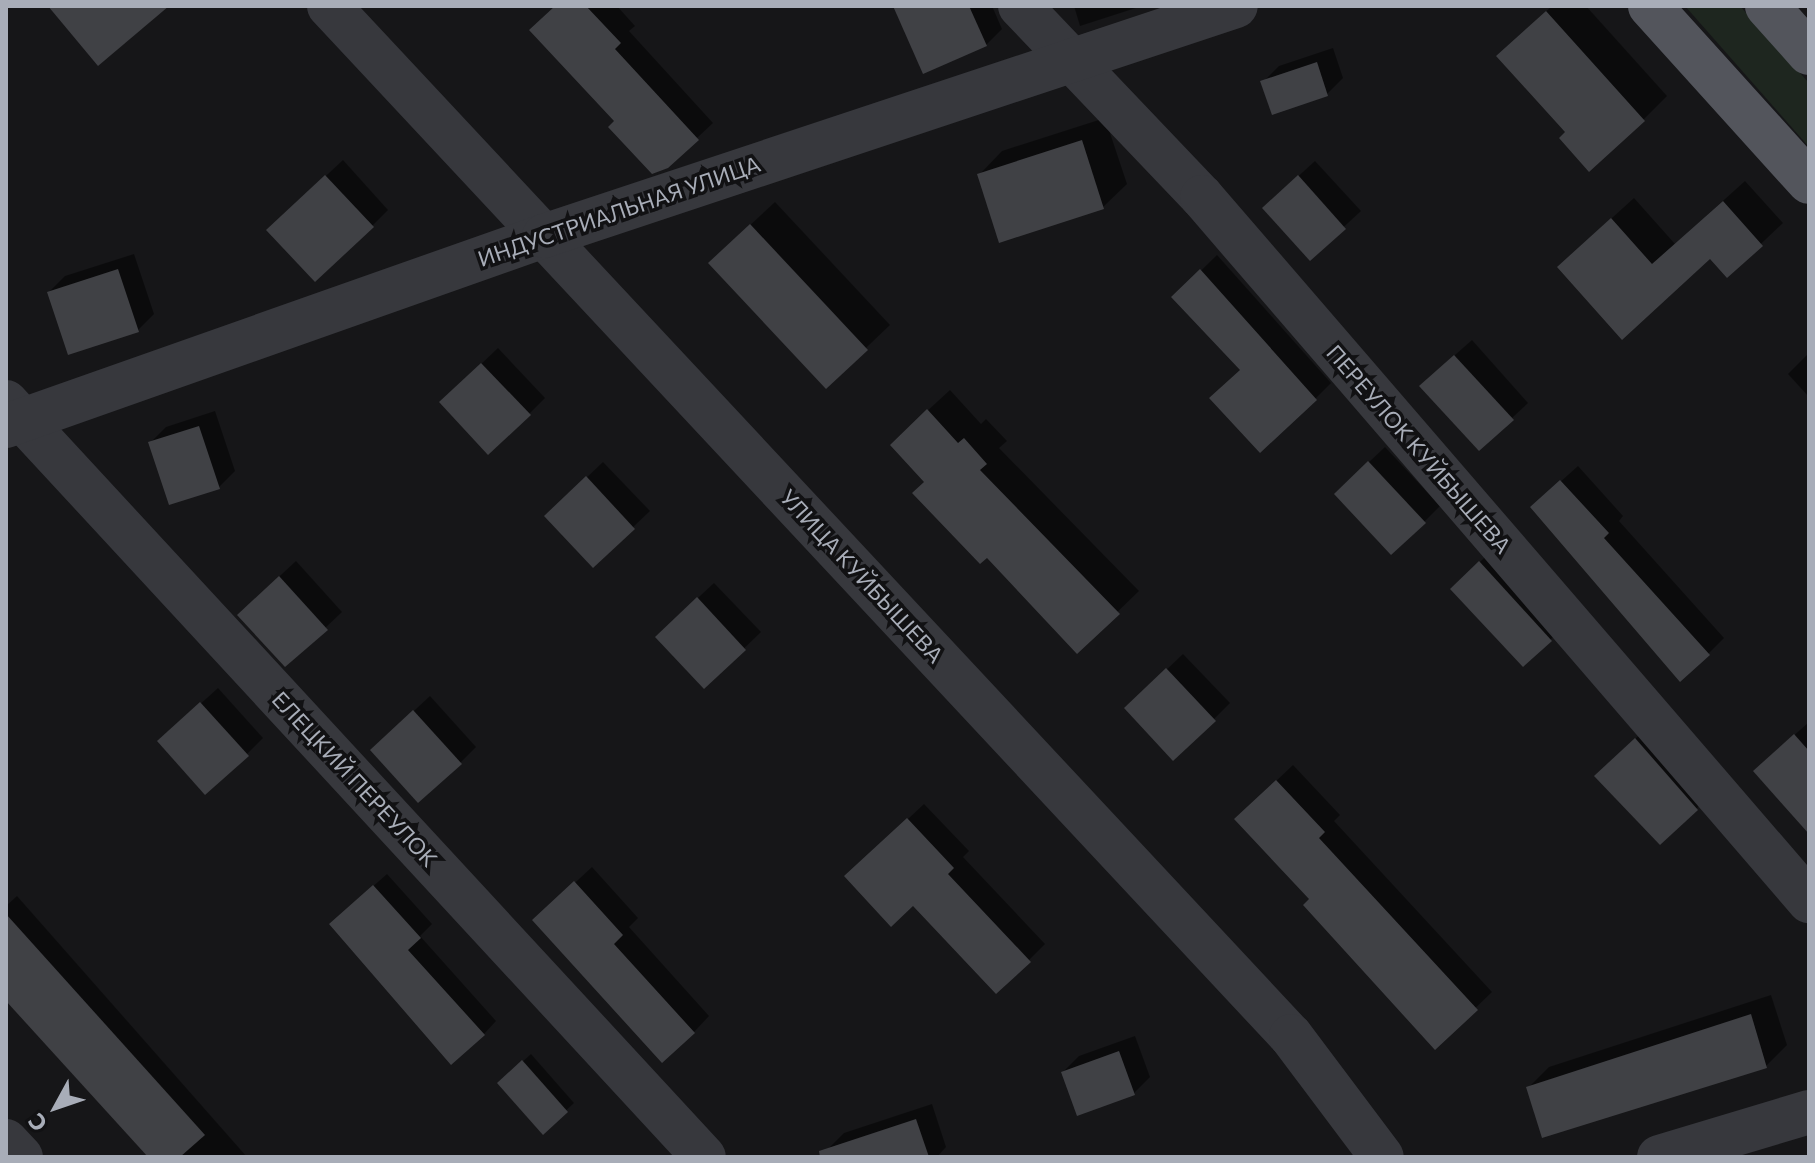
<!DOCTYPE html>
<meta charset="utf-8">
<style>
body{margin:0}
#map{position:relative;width:1815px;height:1163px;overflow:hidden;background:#161618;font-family:Commissioner,sans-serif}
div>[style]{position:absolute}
.green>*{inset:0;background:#1e261f}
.shadow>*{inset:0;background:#0007}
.building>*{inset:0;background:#404145}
.minor>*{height:44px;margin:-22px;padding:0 22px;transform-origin:22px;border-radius:22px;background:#37383d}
.major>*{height:44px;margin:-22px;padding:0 22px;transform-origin:22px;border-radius:22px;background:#53555c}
span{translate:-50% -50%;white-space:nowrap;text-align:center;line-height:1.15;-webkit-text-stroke:7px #111113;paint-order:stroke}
.street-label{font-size:22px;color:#a8adb8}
.frame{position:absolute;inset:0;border:8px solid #a8adb8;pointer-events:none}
.north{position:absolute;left:16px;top:1067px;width:80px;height:80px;-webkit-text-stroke:6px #111113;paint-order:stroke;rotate:230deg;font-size:22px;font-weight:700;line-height:32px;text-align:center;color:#a8adb8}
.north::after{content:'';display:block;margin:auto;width:28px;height:36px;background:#a8adb8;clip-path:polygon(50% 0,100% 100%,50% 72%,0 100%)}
</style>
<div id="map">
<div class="green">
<div style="clip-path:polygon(1685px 6px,1740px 6px,1809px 83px,1809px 147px)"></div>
</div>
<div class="shadow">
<div style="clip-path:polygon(557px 6px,617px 6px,635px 26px,629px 31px,713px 123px,697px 138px,617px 121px)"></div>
<div style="clip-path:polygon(905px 6px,992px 6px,1002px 29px,986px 45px)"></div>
<div style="clip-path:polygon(1074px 6px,1142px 6px,1080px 26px)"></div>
<div style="clip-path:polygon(1552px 6px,1586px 6px,1667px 96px,1643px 120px,1568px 132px,1522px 33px)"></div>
<div style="clip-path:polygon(1333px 48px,1343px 78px,1327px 94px,1263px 82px,1279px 66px)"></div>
<div style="clip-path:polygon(1105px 118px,1127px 184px,1103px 207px,979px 175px,1002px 151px)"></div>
<div style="clip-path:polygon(343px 160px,388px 210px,372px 226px,285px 214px)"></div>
<div style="clip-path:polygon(1315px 161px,1361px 211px,1310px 258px,1281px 192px)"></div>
<div style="clip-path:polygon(1745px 181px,1783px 223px,1728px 275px,1710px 256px,1622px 337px,1581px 246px,1634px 198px,1675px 244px)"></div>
<div style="clip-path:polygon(775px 202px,890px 325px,826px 386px,734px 240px)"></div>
<div style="clip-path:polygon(134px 254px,154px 314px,138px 330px,49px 292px,65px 276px)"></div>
<div style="clip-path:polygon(1217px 255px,1331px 383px,1315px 399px,1242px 370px,1174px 297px)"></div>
<div style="clip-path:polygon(1472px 340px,1528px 403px,1512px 418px,1438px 370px)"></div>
<div style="clip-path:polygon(498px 348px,545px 398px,529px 414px,458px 386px)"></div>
<div style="clip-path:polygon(1809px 353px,1809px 397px,1788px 374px)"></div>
<div style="clip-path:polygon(950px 390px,981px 424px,986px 419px,1007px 441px,999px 448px,1139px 591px,1077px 651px,927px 481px,913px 424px)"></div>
<div style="clip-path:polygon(215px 411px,235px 471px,219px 487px,150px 443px,166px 427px)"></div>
<div style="clip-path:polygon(1385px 447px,1440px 506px,1424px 522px,1352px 478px)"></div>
<div style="clip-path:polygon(603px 462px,650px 511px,593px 565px,563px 500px)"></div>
<div style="clip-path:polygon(1578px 466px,1623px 516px,1619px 521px,1724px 638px,1708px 654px,1549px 492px)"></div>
<div style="clip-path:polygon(1496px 547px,1566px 624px,1550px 640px,1468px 573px)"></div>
<div style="clip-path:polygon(296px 561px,342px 612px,286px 665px,255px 599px)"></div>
<div style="clip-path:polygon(714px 583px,761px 632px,704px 687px,673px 621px)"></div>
<div style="clip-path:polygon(1183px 654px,1230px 703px,1214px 719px,1143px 692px)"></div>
<div style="clip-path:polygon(218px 688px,263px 738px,247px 754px,176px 726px)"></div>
<div style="clip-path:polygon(430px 696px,476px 747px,460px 763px,389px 734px)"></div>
<div style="clip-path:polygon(1809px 722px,1809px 833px,1772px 755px)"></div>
<div style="clip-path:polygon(1652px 723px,1712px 793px,1696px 809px,1613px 760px)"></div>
<div style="clip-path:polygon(1293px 765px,1340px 815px,1334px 821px,1492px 992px,1435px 1047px,1312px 899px,1253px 803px)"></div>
<div style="clip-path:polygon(924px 804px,969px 851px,963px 857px,1045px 944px,1029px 960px,914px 904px,863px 861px)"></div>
<div style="clip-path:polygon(592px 867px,638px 918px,629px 927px,709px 1016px,694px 1032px,551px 905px)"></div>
<div style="clip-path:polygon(387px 874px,432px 924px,420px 936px,496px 1021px,484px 1034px,345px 911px)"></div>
<div style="clip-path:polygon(17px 896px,247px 1157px,150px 1157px,6px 998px,6px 906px)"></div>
<div style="clip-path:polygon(1771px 995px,1787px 1045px,1766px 1066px,1528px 1088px,1549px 1067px)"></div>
<div style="clip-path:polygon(1135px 1036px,1150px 1077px,1134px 1093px,1078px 1113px,1063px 1072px,1079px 1056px)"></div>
<div style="clip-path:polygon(531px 1054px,574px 1103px,543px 1132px,507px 1076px)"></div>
<div style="clip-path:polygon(932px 1104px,946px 1147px,937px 1157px,830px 1157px,828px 1149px,844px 1133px)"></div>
</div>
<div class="building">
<div style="clip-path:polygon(48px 6px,169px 6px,98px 66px)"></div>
<div style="clip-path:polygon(555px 6px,586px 6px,621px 43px,615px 49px,699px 140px,668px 168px,652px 174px,608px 127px,614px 121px,529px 30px)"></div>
<div style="clip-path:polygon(893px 6px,969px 6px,987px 46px,923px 74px)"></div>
<div style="clip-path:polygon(1546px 11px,1645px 121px,1589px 172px,1559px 138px,1565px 132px,1496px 56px)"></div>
<div style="clip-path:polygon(1317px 62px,1328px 96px,1272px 115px,1260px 81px)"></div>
<div style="clip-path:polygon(1082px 140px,1104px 209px,999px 243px,977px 174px)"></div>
<div style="clip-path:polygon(325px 175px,374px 227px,315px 282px,266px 230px)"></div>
<div style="clip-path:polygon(1298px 175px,1346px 229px,1310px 261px,1262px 208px)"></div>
<div style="clip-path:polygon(1723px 201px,1763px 246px,1727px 278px,1710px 259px,1622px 340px,1557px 267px,1611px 218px,1652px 264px)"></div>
<div style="clip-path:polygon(750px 224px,868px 350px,826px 389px,708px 263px)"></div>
<div style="clip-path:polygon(118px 269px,139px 332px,68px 355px,47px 292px)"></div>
<div style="clip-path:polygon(1200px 269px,1317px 400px,1260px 453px,1209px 398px,1240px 370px,1171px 297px)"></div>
<div style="clip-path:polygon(1454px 355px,1514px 420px,1479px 451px,1419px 386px)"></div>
<div style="clip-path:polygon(481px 363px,531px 415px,488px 455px,439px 402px)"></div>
<div style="clip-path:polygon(927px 409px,958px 443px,964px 438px,987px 464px,980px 470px,1120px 614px,1077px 654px,987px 558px,980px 564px,912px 493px,924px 482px,890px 445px)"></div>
<div style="clip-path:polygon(199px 426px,220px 489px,169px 505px,148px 442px)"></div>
<div style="clip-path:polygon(1368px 461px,1426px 523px,1391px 555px,1334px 494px)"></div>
<div style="clip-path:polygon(586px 476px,635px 529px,593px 568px,544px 516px)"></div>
<div style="clip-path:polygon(1560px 480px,1609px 533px,1604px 538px,1710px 655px,1680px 682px,1530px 507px)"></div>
<div style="clip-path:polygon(1479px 561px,1552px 641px,1523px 667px,1450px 589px)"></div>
<div style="clip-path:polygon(279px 576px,328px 630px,285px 667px,237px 615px)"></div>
<div style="clip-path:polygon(697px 597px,746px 650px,704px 689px,655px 637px)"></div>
<div style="clip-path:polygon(1166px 668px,1216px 721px,1173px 761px,1124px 708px)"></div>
<div style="clip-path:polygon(200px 702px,249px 756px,205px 795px,157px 741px)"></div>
<div style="clip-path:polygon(413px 710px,462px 764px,418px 803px,370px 750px)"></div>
<div style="clip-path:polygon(1794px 734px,1809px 751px,1809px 834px,1753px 771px)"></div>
<div style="clip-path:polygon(1635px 738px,1698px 810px,1660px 845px,1594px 776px)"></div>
<div style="clip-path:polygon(1276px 780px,1325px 832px,1319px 838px,1478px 1010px,1435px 1050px,1303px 905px,1309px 899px,1234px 819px)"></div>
<div style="clip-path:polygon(907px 818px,954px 868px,948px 874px,1031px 962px,996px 994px,913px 906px,891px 927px,844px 876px)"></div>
<div style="clip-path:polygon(574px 881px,623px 935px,614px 944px,695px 1033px,662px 1063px,532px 920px)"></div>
<div style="clip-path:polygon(373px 885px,421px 938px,408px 950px,485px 1035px,451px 1065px,329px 924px)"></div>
<div style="clip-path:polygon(6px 914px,205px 1135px,180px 1157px,148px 1157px,6px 1001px)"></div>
<div style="clip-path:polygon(1751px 1014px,1767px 1068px,1542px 1138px,1526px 1087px)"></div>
<div style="clip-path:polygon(1119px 1051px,1135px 1095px,1077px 1116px,1061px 1072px)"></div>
<div style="clip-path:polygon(522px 1060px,568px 1112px,543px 1135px,497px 1083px)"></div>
<div style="clip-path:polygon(916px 1119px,929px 1157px,820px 1157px,819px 1151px)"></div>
</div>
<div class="minor">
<div style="left:329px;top:6px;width:1409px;rotate:46.96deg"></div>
<div style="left:1291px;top:1036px;width:151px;rotate:53.1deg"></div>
<div style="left:1020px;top:6px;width:264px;rotate:46.4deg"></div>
<div style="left:1202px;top:197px;width:930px;rotate:49.23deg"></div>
<div style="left:6px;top:402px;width:1028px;rotate:47.25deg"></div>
<div style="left:6px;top:426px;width:571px;rotate:-19.45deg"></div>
<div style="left:544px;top:236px;width:729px;rotate:-18.39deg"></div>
<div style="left:6px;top:1141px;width:22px;rotate:47deg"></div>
<div style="left:1659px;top:1157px;width:157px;rotate:-16.7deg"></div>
</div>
<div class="major">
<div style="left:1650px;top:6px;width:237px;rotate:47.9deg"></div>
<div style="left:1767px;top:6px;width:63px;rotate:48.2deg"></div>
</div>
<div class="street-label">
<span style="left:619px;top:211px;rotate:-19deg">ИНДУСТРИАЛЬНАЯ УЛИЦА</span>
<span style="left:1419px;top:449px;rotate:49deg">ПЕРЕУЛОК КУЙБЫШЕВА</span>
<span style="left:862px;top:576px;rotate:47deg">УЛИЦА КУЙБЫШЕВА</span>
<span style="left:355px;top:779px;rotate:47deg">ЕЛЕЦКИЙ ПЕРЕУЛОК</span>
</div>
<div class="frame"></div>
<div class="north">С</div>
</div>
